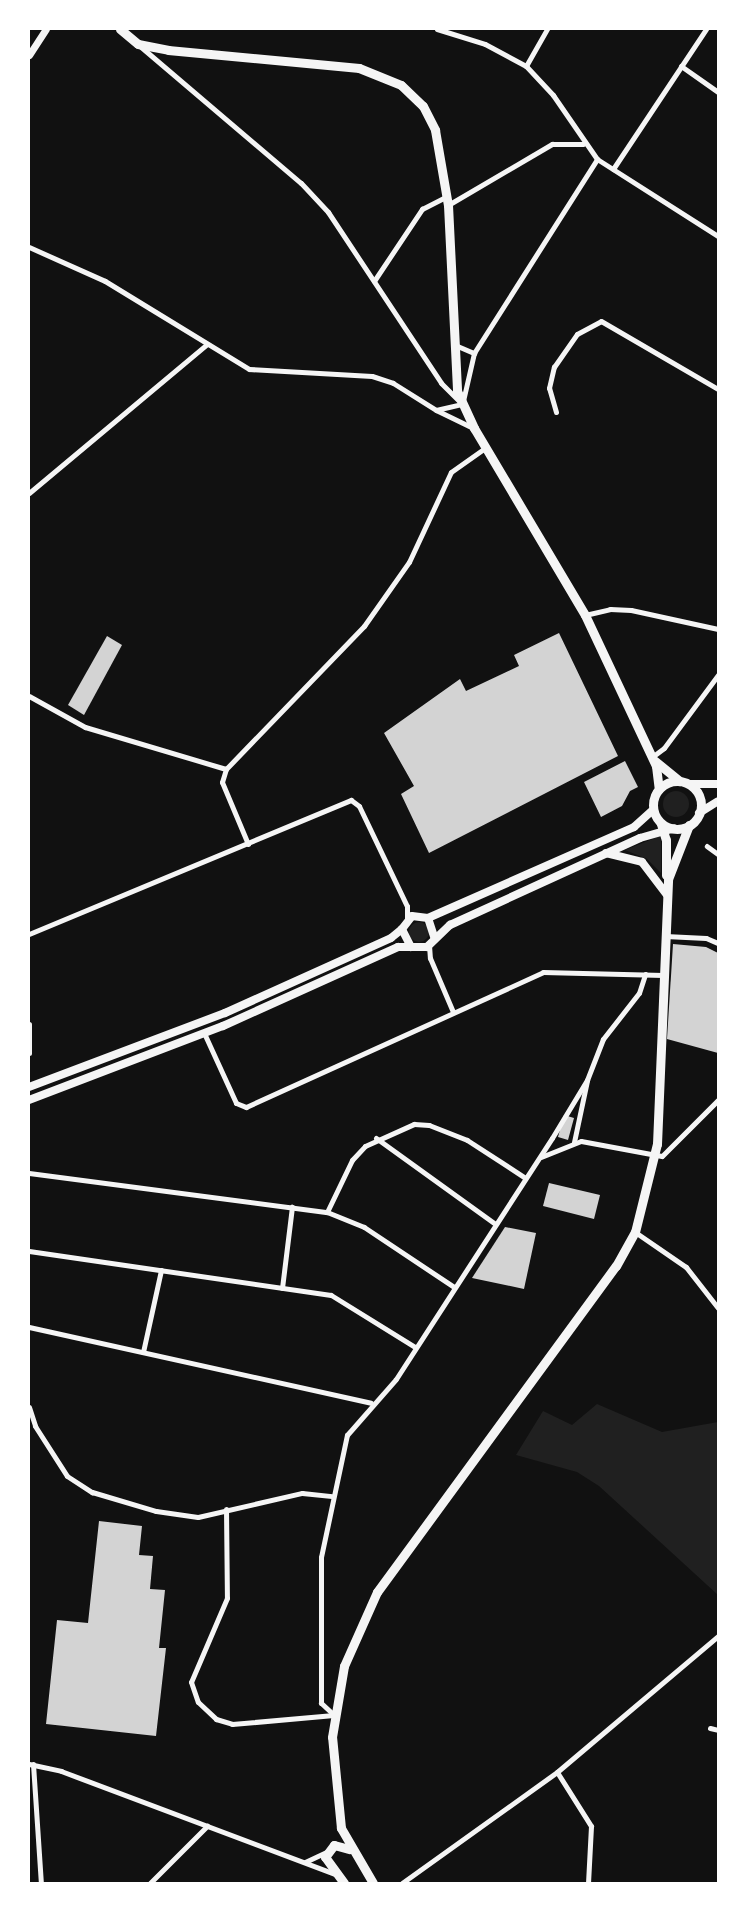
<!DOCTYPE html>
<style>
body{margin:0}
#map{position:relative;width:747px;height:1912px;overflow:hidden;background:#111;font-family:Poppins,sans-serif}
div>[style]{position:absolute}
.green>*{inset:0;background:#202020}
.round{border-radius:50%}
.building>*{inset:0;background:#d3d3d3}
.pedestrian>*{height:4.5px;margin:-2.25px;padding:0 2.25px;transform-origin:2.25px;border-radius:2.25px;background:#f5f5f5}
.minor>*{height:5px;margin:-2.5px;padding:0 2.5px;transform-origin:2.5px;border-radius:2.5px;background:#f5f5f5}
.tertiary>*{height:7px;margin:-3.5px;padding:0 3.5px;transform-origin:3.5px;border-radius:3.5px;background:#f5f5f5}
.secondary>*{height:8px;margin:-4px;padding:0 4px;transform-origin:4px;border-radius:4px;background:#f5f5f5}
.primary>*{height:9px;margin:-4.5px;padding:0 4.5px;transform-origin:4.5px;border-radius:4.5px;background:#f5f5f5}
.primary>.ring{margin:-4.5px;padding:0;box-sizing:content-box;background:none;border:9px solid #f5f5f5;border-radius:50%}
span{translate:-50% -50%;white-space:nowrap;text-align:center;line-height:1.15;-webkit-text-stroke:5px #fff;paint-order:stroke}
.frame{position:absolute;inset:0;border:30px solid #fff;pointer-events:none}
</style>
<div id="map">
<div class="green">
<div class="round" style="left:663px;top:791px;width:26px;height:26px"></div>
<div style="clip-path:polygon(660px 836px,661px 842px,661px 873px,647px 859px,625px 850px)"></div>
<div class="round" style="left:409px;top:922px;width:20px;height:20px"></div>
<div style="clip-path:polygon(597px 1404px,662px 1432px,718px 1422px,718px 1595px,599px 1486px,577px 1472px,516px 1455px,543px 1411px,572px 1425px)"></div>
</div>
<div class="building">
<div style="clip-path:polygon(559px 633px,618px 756px,429px 853px,401px 794px,414px 786px,384px 733px,460px 679px,466px 691px,519px 666px,514px 655px)"></div>
<div style="clip-path:polygon(107px 636px,122px 645px,84px 715px,68px 705px)"></div>
<div style="clip-path:polygon(625px 761px,638px 787px,630px 791px,622px 806px,601px 817px,584px 782px)"></div>
<div style="clip-path:polygon(673px 944px,706px 947px,718px 953px,718px 1053px,667px 1039px)"></div>
<div style="clip-path:polygon(564px 1115px,574px 1118px,568px 1140px,558px 1137px)"></div>
<div style="clip-path:polygon(549px 1183px,600px 1195px,594px 1219px,543px 1206px)"></div>
<div style="clip-path:polygon(505px 1227px,536px 1233px,524px 1289px,472px 1278px)"></div>
<div style="clip-path:polygon(99px 1521px,142px 1526px,139px 1555px,153px 1556px,150px 1589px,165px 1590px,159px 1648px,166px 1648px,156px 1736px,46px 1724px,57px 1620px,88px 1623px)"></div>
</div>
<div class="pedestrian">
<div style="left:707px;top:846px;width:14px;rotate:36deg"></div>
</div>
<div class="minor">
<div style="left:437px;top:29px;width:50px;rotate:17.4deg"></div>
<div style="left:485px;top:44px;width:47px;rotate:28.2deg"></div>
<div style="left:526px;top:66px;width:40px;rotate:47deg"></div>
<div style="left:553px;top:95px;width:78px;rotate:55.5deg"></div>
<div style="left:597px;top:159px;width:143px;rotate:32.5deg"></div>
<div style="left:141px;top:47px;width:210px;rotate:40.4deg"></div>
<div style="left:301px;top:183px;width:40px;rotate:47deg"></div>
<div style="left:328px;top:212px;width:205px;rotate:56.5deg"></div>
<div style="left:441px;top:383px;width:27px;rotate:45deg"></div>
<div style="left:526px;top:66px;width:43px;rotate:-60.4deg"></div>
<div style="left:681px;top:66px;width:45px;rotate:35.1deg"></div>
<div style="left:613px;top:169px;width:168px;rotate:-56.4deg"></div>
<div style="left:448px;top:205px;width:121px;rotate:-30.4deg"></div>
<div style="left:552px;top:144px;width:31px"></div>
<div style="left:29px;top:247px;width:83px;rotate:24.1deg"></div>
<div style="left:105px;top:281px;width:169px;rotate:31.4deg"></div>
<div style="left:249px;top:369px;width:123px;rotate:3.3deg"></div>
<div style="left:372px;top:376px;width:22px;rotate:18deg"></div>
<div style="left:393px;top:383px;width:51px;rotate:32.1deg"></div>
<div style="left:436px;top:410px;width:27px;rotate:-13deg"></div>
<div style="left:374px;top:281px;width:87px;rotate:-56.3deg"></div>
<div style="left:422px;top:209px;width:28px;rotate:-27deg"></div>
<div style="left:455px;top:345px;width:21px;rotate:23deg"></div>
<div style="left:463px;top:401px;width:49px;rotate:-77.1deg"></div>
<div style="left:474px;top:353px;width:230px;rotate:-57.6deg"></div>
<div style="left:438px;top:411px;width:39px;rotate:26deg"></div>
<div style="left:556px;top:412px;width:25px;rotate:-106deg"></div>
<div style="left:549px;top:388px;width:22px;rotate:-77deg"></div>
<div style="left:554px;top:367px;width:40px;rotate:-55.1deg"></div>
<div style="left:577px;top:334px;width:27px;rotate:-28deg"></div>
<div style="left:601px;top:321px;width:135px;rotate:30.2deg"></div>
<div style="left:29px;top:493px;width:232px;rotate:-39.9deg"></div>
<div style="left:585px;top:615px;width:26px;rotate:-13deg"></div>
<div style="left:610px;top:609px;width:21px;rotate:3deg"></div>
<div style="left:631px;top:610px;width:89px;rotate:12.3deg"></div>
<div style="left:29px;top:696px;width:64px;rotate:29deg"></div>
<div style="left:85px;top:727px;width:147px;rotate:16.6deg"></div>
<div style="left:652px;top:757px;width:15px;rotate:-37deg"></div>
<div style="left:664px;top:748px;width:91px;rotate:-53.5deg"></div>
<div style="left:248px;top:844px;width:67px;rotate:-112.8deg"></div>
<div style="left:222px;top:782px;width:14px;rotate:-73deg"></div>
<div style="left:226px;top:769px;width:199px;rotate:-46deg"></div>
<div style="left:364px;top:626px;width:78px;rotate:-54.9deg"></div>
<div style="left:409px;top:562px;width:99px;rotate:-65deg"></div>
<div style="left:451px;top:472px;width:42px;rotate:-35.2deg"></div>
<div style="left:29px;top:934px;width:349px;rotate:-22.6deg"></div>
<div style="left:351px;top:800px;width:10px;rotate:37deg"></div>
<div style="left:359px;top:806px;width:111px;rotate:64.4deg"></div>
<div style="left:407px;top:906px;width:13px;rotate:90deg"></div>
<div style="left:665px;top:936px;width:41px;rotate:2.8deg"></div>
<div style="left:706px;top:938px;width:13px;rotate:23deg"></div>
<div style="left:429px;top:945px;width:13px;rotate:86deg"></div>
<div style="left:430px;top:958px;width:59px;rotate:66.9deg"></div>
<div style="left:29px;top:1024px;width:29px;rotate:90deg"></div>
<div style="left:204px;top:1033px;width:77px;rotate:65.4deg"></div>
<div style="left:236px;top:1103px;width:11px;rotate:22deg"></div>
<div style="left:246px;top:1107px;width:326px;rotate:-24.4deg"></div>
<div style="left:543px;top:972px;width:120px;rotate:1.4deg"></div>
<div style="left:376px;top:1138px;width:145px;rotate:35.8deg"></div>
<div style="left:574px;top:1142px;width:62px;rotate:-78deg"></div>
<div style="left:541px;top:1157px;width:43px;rotate:-21.8deg"></div>
<div style="left:581px;top:1141px;width:82px;rotate:10.5deg"></div>
<div style="left:662px;top:1156px;width:79px;rotate:-45deg"></div>
<div style="left:29px;top:1173px;width:301px;rotate:7.5deg"></div>
<div style="left:327px;top:1212px;width:40px;rotate:22deg"></div>
<div style="left:364px;top:1227px;width:108px;rotate:33.7deg"></div>
<div style="left:327px;top:1212px;width:58px;rotate:-64.3deg"></div>
<div style="left:352px;top:1160px;width:19px;rotate:-47deg"></div>
<div style="left:365px;top:1146px;width:54px;rotate:-24.2deg"></div>
<div style="left:414px;top:1124px;width:15px;rotate:4deg"></div>
<div style="left:429px;top:1125px;width:41px;rotate:21.5deg"></div>
<div style="left:467px;top:1140px;width:68px;rotate:33deg"></div>
<div style="left:635px;top:1232px;width:62px;rotate:34.5deg"></div>
<div style="left:686px;top:1267px;width:52px;rotate:52deg"></div>
<div style="left:29px;top:1251px;width:305px;rotate:8.3deg"></div>
<div style="left:331px;top:1295px;width:99px;rotate:31.8deg"></div>
<div style="left:282px;top:1288px;width:82px;rotate:-83deg"></div>
<div style="left:29px;top:1327px;width:350px;rotate:12.5deg"></div>
<div style="left:143px;top:1352px;width:84px;rotate:-77.6deg"></div>
<div style="left:29px;top:1407px;width:20px;rotate:72deg"></div>
<div style="left:35px;top:1426px;width:59px;rotate:57.4deg"></div>
<div style="left:67px;top:1476px;width:30px;rotate:33deg"></div>
<div style="left:92px;top:1492px;width:67px;rotate:16.5deg"></div>
<div style="left:156px;top:1511px;width:42px;rotate:8.1deg"></div>
<div style="left:198px;top:1517px;width:107px;rotate:-13deg"></div>
<div style="left:302px;top:1493px;width:30px;rotate:6deg"></div>
<div style="left:226px;top:1509px;width:89px;rotate:89.4deg"></div>
<div style="left:227px;top:1598px;width:91px;rotate:113.2deg"></div>
<div style="left:191px;top:1682px;width:21px;rotate:71deg"></div>
<div style="left:198px;top:1702px;width:25px;rotate:43deg"></div>
<div style="left:216px;top:1719px;width:17px;rotate:17deg"></div>
<div style="left:232px;top:1724px;width:102px;rotate:-5deg"></div>
<div style="left:334px;top:1715px;width:18px;rotate:-137deg"></div>
<div style="left:321px;top:1703px;width:146px;rotate:-90deg"></div>
<div style="left:321px;top:1557px;width:125px;rotate:-78deg"></div>
<div style="left:347px;top:1435px;width:74px;rotate:-48.8deg"></div>
<div style="left:396px;top:1379px;width:287px;rotate:-57.1deg"></div>
<div style="left:552px;top:1138px;width:68px;rotate:-58.9deg"></div>
<div style="left:587px;top:1080px;width:44px;rotate:-68.7deg"></div>
<div style="left:603px;top:1039px;width:58px;rotate:-52deg"></div>
<div style="left:639px;top:993px;width:20px;rotate:-72deg"></div>
<div style="left:710px;top:1728px;width:8px;rotate:14deg"></div>
<div style="left:29px;top:1764px;width:33px;rotate:12deg"></div>
<div style="left:61px;top:1771px;width:293px;rotate:20.6deg"></div>
<div style="left:33px;top:1764px;width:119px;rotate:86.2deg"></div>
<div style="left:557px;top:1772px;width:64px;rotate:57.8deg"></div>
<div style="left:591px;top:1826px;width:57px;rotate:93deg"></div>
<div style="left:305px;top:1862px;width:23px;rotate:-25deg"></div>
<div style="left:150px;top:1883px;width:81px;rotate:-45deg"></div>
<div style="left:402px;top:1883px;width:191px;rotate:-35.6deg"></div>
<div style="left:557px;top:1772px;width:211px;rotate:-40.2deg"></div>
</div>
<div class="tertiary">
<div style="left:29px;top:55px;width:31px;rotate:-57deg"></div>
</div>
<div class="secondary">
<div style="left:689px;top:784px;width:29px"></div>
<div style="left:699px;top:813px;width:22px;rotate:-32deg"></div>
<div style="left:606px;top:853px;width:37px;rotate:14deg"></div>
<div style="left:642px;top:862px;width:41px;rotate:52.9deg"></div>
<div style="left:428px;top:918px;width:225px;rotate:-23.8deg"></div>
<div style="left:634px;top:827px;width:25px;rotate:-42deg"></div>
<div style="left:411px;top:947px;width:20px;rotate:-117deg"></div>
<div style="left:402px;top:929px;width:16px;rotate:-52deg"></div>
<div style="left:412px;top:916px;width:16px;rotate:7deg"></div>
<div style="left:428px;top:918px;width:20px;rotate:72deg"></div>
<div style="left:29px;top:1087px;width:210px;rotate:-20.7deg"></div>
<div style="left:225px;top:1013px;width:182px;rotate:-24.3deg"></div>
<div style="left:391px;top:938px;width:14px;rotate:-39deg"></div>
<div style="left:29px;top:1100px;width:208px;rotate:-20.9deg"></div>
<div style="left:223px;top:1026px;width:192px;rotate:-24.3deg"></div>
<div style="left:398px;top:947px;width:29px"></div>
<div style="left:427px;top:947px;width:32px;rotate:-44deg"></div>
<div style="left:450px;top:925px;width:209px;rotate:-24.6deg"></div>
<div style="left:640px;top:838px;width:35px;rotate:-16deg"></div>
</div>
<div class="primary">
<div style="left:120px;top:29px;width:23px;rotate:40deg"></div>
<div style="left:138px;top:44px;width:31px;rotate:11deg"></div>
<div style="left:168px;top:50px;width:192px;rotate:5.4deg"></div>
<div style="left:359px;top:68px;width:45px;rotate:22deg"></div>
<div style="left:401px;top:85px;width:30px;rotate:44deg"></div>
<div style="left:423px;top:106px;width:27px;rotate:63deg"></div>
<div style="left:435px;top:130px;width:76px;rotate:80.2deg"></div>
<div style="left:448px;top:205px;width:186px;rotate:87.2deg"></div>
<div style="left:457px;top:391px;width:41px;rotate:65.3deg"></div>
<div style="left:474px;top:428px;width:217px;rotate:59.3deg"></div>
<div style="left:585px;top:615px;width:167px;rotate:64.8deg"></div>
<div style="left:656px;top:766px;width:23px;rotate:83deg"></div>
<div style="left:655px;top:761px;width:32px;rotate:39deg"></div>
<div class="ring" style="left:653px;top:781px;width:39px;height:39px"></div>
<div style="left:661px;top:824px;width:17px;rotate:73deg"></div>
<div style="left:666px;top:840px;width:35px;rotate:90deg"></div>
<div style="left:344px;top:1883px;width:32px;rotate:-126deg"></div>
<div style="left:325px;top:1857px;width:15px;rotate:-53deg"></div>
<div style="left:334px;top:1845px;width:16px;rotate:15deg"></div>
<div style="left:373px;top:1883px;width:64px;rotate:-120.2deg"></div>
<div style="left:341px;top:1828px;width:91px;rotate:-95.6deg"></div>
<div style="left:332px;top:1737px;width:72px;rotate:-80.4deg"></div>
<div style="left:344px;top:1666px;width:81px;rotate:-66deg"></div>
<div style="left:377px;top:1592px;width:404px;rotate:-53.8deg"></div>
<div style="left:616px;top:1266px;width:39px;rotate:-61deg"></div>
<div style="left:635px;top:1232px;width:91px;rotate:-76deg"></div>
<div style="left:657px;top:1144px;width:265px;rotate:-87.6deg"></div>
<div style="left:668px;top:879px;width:58px;rotate:-68.7deg"></div>
</div>
<div class="frame"></div>
</div>
